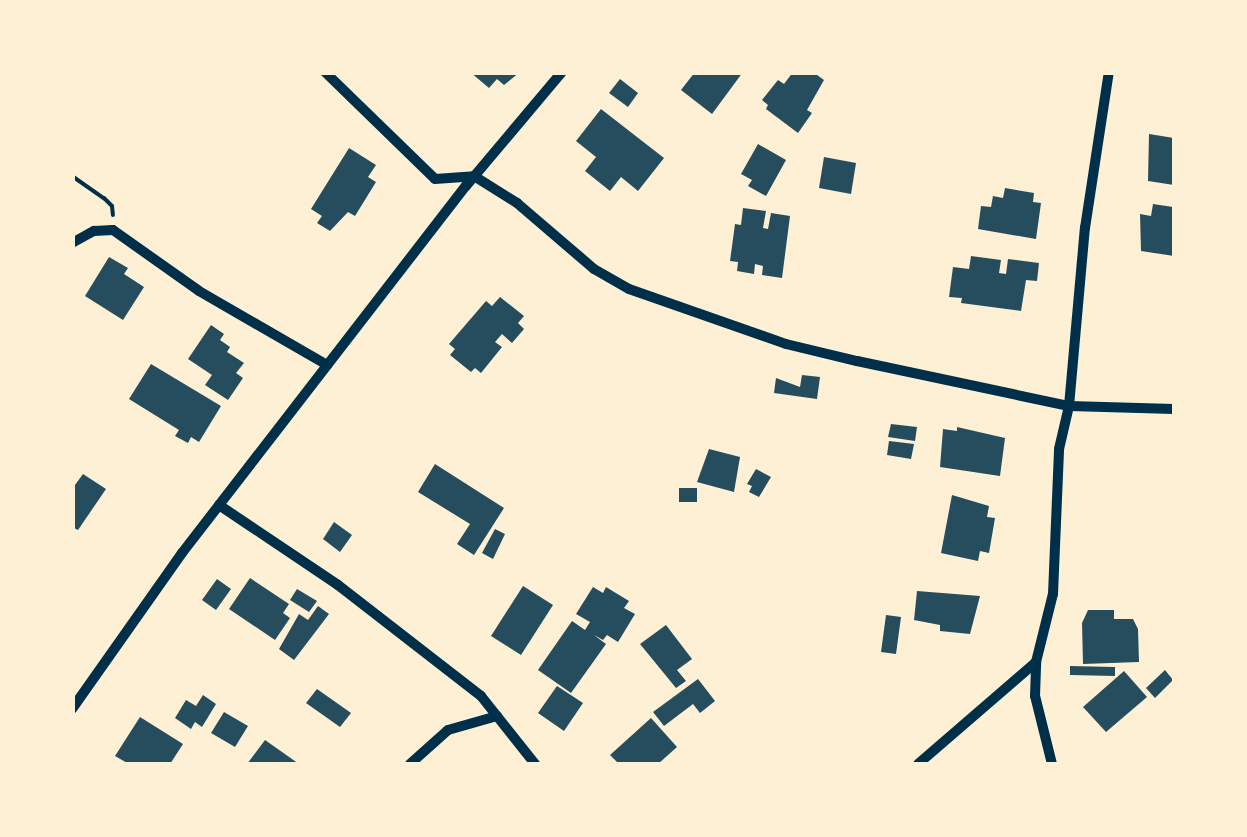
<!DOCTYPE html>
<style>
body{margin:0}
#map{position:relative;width:1247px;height:837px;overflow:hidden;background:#fdf0d5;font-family:"Noto Sans",sans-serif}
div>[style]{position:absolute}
.building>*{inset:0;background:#264d5e}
.path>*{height:4px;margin:-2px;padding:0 2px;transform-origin:2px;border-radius:2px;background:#003049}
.minor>*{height:10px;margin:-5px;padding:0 5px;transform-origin:5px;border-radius:5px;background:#003049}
span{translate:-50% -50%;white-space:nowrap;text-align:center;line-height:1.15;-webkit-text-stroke:10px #fdf0d5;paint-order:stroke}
.frame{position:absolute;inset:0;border:75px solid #fdf0d5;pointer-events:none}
</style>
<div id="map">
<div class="building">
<div style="clip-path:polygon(470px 72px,520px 72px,504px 85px,497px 79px,489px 88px)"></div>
<div style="clip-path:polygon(695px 72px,743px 72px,712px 114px,681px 90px)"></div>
<div style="clip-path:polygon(793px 72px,813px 72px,824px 80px,807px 110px,812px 113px,798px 133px,766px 109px,768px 105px,762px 100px,778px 80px,784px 84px)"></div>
<div style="clip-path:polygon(620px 79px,638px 93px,628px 107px,609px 93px)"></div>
<div style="clip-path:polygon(601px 109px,664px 158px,638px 191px,621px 177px,610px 191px,585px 171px,596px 157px,576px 141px)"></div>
<div style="clip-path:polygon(1149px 134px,1174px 138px,1174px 185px,1148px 181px)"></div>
<div style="clip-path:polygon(758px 144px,786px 160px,766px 196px,748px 186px,752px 180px,741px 174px)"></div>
<div style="clip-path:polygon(349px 148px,376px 165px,368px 177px,376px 182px,355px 216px,348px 212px,330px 231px,317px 223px,322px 216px,311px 209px)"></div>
<div style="clip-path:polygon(824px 157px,856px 163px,851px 194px,819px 188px)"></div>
<div style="clip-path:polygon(1005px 188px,1034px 193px,1033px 202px,1041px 203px,1036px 239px,978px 229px,981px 206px,991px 207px,993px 196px,1003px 198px)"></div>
<div style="clip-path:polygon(1153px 204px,1173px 207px,1174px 256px,1141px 251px,1140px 214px,1151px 216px)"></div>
<div style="clip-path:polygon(743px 208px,766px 211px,763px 228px,768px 229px,771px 213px,790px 216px,782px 278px,762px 275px,763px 266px,755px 264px,754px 274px,737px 271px,738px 262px,730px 261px,735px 224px,741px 225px)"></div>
<div style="clip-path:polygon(971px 256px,1001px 260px,999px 273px,1006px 274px,1008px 259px,1039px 263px,1037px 281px,1026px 280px,1021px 311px,961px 303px,962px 298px,949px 297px,953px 267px,969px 269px)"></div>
<div style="clip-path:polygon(109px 257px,128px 268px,124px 274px,144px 287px,123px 320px,85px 296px)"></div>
<div style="clip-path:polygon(500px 297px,524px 316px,518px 323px,524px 329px,512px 343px,502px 334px,495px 342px,502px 347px,481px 373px,475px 368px,471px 372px,450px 355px,455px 349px,449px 344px,486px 301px,492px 306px)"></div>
<div style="clip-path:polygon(211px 325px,224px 334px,220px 340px,230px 347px,227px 352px,244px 363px,236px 373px,243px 378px,228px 400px,205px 385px,212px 375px,188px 359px)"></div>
<div style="clip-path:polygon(151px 364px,221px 406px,199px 442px,191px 437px,188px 443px,175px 436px,179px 430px,129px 399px)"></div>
<div style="clip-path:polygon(802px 375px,820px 377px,817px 399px,774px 393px,776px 378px,800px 387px)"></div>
<div style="clip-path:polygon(891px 424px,917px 427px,915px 441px,888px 437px)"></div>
<div style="clip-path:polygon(957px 427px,1005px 438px,1000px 476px,940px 467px,943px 429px,957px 431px)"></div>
<div style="clip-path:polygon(889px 441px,914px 444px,911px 459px,887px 455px)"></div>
<div style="clip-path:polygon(709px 449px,740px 457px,734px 492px,697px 482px)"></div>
<div style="clip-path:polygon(435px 464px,504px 508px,474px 555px,457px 544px,470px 524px,418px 492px)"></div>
<div style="clip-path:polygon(756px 469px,771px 477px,759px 497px,749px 492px,752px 486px,747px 484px)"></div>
<div style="clip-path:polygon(83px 474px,106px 489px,78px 530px,72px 527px,72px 489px)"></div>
<div style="clip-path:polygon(679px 488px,697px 488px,697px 502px,679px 502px)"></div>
<div style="clip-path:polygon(952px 495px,989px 506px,987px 517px,995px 518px,989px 553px,980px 551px,978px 561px,941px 553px)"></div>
<div style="clip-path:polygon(334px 522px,352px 535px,340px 552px,323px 539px)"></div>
<div style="clip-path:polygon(495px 529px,505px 534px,493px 559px,482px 553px)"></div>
<div style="clip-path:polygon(250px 578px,289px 604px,283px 613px,290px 618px,275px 640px,229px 609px)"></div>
<div style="clip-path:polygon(217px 579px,231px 589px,216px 610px,202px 600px)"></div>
<div style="clip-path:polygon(523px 586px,553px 605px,521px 655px,491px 636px)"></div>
<div style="clip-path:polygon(593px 587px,603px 593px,606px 587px,629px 601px,624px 608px,635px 614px,618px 642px,607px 635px,603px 640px,594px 635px,606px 644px,571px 693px,538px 670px,572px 621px,585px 630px,590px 622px,576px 614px)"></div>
<div style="clip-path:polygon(297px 589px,317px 601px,309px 612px,290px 600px)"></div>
<div style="clip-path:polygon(917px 591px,980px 596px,970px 634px,940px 631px,940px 625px,914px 620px)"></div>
<div style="clip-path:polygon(318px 606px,329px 614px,294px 660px,279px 649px,299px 614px,308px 620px)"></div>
<div style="clip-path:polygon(1088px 610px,1114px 610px,1114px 619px,1133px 619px,1138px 629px,1139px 662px,1083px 664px,1082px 623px)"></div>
<div style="clip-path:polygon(886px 615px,901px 617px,896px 654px,881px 652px)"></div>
<div style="clip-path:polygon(666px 625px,692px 659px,677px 670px,686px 681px,676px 688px,640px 644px)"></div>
<div style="clip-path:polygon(1070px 666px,1115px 667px,1115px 676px,1070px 675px)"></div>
<div style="clip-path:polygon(1165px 670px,1173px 680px,1155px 698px,1146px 688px)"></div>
<div style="clip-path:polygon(1124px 671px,1147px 697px,1106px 732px,1083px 707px)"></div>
<div style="clip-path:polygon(698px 679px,715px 701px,700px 713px,693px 704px,664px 726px,653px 712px)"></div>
<div style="clip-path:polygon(557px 686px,583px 703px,564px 731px,538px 713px)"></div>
<div style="clip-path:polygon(317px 689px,351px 713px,340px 727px,306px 703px)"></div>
<div style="clip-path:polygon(203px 695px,216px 704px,202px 727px,195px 722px,191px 729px,175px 718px,186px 700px,196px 706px)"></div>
<div style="clip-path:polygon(224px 712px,248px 726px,235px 747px,211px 733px)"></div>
<div style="clip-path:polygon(140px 717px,183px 744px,170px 764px,129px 764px,115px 756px)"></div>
<div style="clip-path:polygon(651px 718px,677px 747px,658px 764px,619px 764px,610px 755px)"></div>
<div style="clip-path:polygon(265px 740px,299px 764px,247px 764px)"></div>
</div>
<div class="path">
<div style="left:72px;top:176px;width:39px;rotate:35deg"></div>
<div style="left:104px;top:198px;width:11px;rotate:45deg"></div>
<div style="left:112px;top:206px;width:9px;rotate:84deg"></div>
</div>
<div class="minor">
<div style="left:325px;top:72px;width:153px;rotate:44.2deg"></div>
<div style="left:435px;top:179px;width:39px;rotate:-4deg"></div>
<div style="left:474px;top:176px;width:51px;rotate:32.1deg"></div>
<div style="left:517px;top:203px;width:101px;rotate:40.6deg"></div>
<div style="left:594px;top:269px;width:40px;rotate:29.7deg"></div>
<div style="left:629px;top:289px;width:166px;rotate:19.3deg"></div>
<div style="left:786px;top:344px;width:73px;rotate:13.5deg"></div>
<div style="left:857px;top:361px;width:217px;rotate:12deg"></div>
<div style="left:1069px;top:406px;width:105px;rotate:1.6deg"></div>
<div style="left:72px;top:243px;width:25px;rotate:-29deg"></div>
<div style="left:94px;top:231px;width:19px;rotate:-3deg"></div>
<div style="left:113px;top:230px;width:105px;rotate:35.3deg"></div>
<div style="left:199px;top:291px;width:148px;rotate:30deg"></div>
<div style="left:219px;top:505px;width:143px;rotate:33.9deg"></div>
<div style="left:338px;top:585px;width:181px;rotate:37.8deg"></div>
<div style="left:481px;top:696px;width:87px;rotate:51.5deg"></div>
<div style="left:72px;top:709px;width:191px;rotate:-54.8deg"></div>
<div style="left:182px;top:553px;width:464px;rotate:-52.3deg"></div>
<div style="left:466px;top:186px;width:149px;rotate:-49.9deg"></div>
<div style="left:410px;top:764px;width:51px;rotate:-41.8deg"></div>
<div style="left:448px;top:730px;width:51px;rotate:-15.9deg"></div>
<div style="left:918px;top:764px;width:156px;rotate:-40.8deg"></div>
<div style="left:1052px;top:764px;width:70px;rotate:-104deg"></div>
<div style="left:1035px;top:696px;width:34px;rotate:-88deg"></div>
<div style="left:1036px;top:662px;width:70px;rotate:-76deg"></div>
<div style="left:1053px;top:594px;width:145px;rotate:-87.6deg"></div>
<div style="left:1059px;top:449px;width:44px;rotate:-76.9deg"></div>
<div style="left:1069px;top:406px;width:179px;rotate:-84.9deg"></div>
<div style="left:1085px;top:228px;width:158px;rotate:-81.3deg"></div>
</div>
<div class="frame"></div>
</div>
